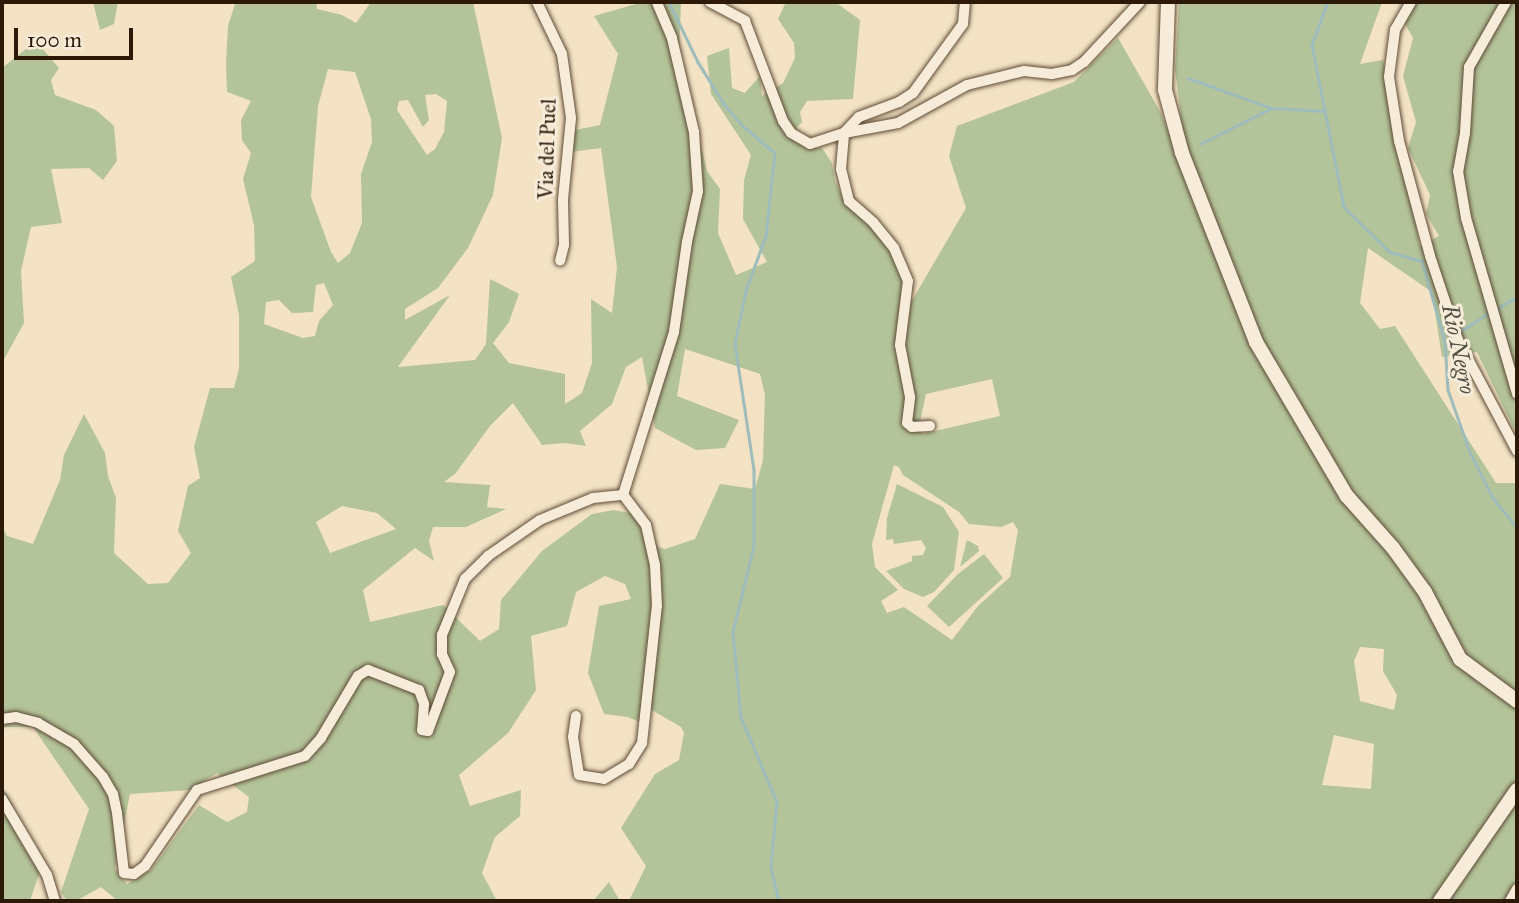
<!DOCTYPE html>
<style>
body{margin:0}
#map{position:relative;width:1519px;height:903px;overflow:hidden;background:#f3e2c4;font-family:"IM FELL Great Primer",serif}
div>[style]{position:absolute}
.green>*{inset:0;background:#b4c49a}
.stream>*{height:2.5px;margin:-1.25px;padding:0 1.25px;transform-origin:1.25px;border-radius:1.25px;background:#9ebcbc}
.roads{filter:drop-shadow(0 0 2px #5e4b36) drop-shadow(0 0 2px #5e4b36)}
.street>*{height:10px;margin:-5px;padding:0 5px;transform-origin:5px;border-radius:5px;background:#f7ecd9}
.secondary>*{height:14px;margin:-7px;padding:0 7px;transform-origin:7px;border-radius:7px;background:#f7ecd9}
span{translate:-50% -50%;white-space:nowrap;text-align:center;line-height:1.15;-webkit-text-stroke:6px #f7ecd9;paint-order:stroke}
.street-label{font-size:21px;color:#2c1907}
.water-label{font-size:23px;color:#545246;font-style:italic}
.frame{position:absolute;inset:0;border:4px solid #2c1907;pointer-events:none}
.scale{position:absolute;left:14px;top:28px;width:119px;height:32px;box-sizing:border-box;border:4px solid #2c1907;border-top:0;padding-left:9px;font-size:21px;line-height:24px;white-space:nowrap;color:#2c1907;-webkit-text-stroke:5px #f7ecd9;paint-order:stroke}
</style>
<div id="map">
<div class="green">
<div style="clip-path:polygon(93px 2px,118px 2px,114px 24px,100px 30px)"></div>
<div style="clip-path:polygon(evenodd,232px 2px,316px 2px,317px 9px,342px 15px,356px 23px,371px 2px,473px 2px,502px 138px,493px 195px,468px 248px,438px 288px,405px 309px,405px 320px,450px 295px,398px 367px,475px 360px,486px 344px,490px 279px,519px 294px,509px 322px,493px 343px,509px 363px,565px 374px,565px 404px,582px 393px,592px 363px,591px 299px,612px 313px,617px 267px,601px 148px,570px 152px,575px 130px,600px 125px,618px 54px,594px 16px,643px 2px,681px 2px,679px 53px,707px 171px,720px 189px,718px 233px,736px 275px,767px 262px,743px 219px,744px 180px,751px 155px,711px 94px,707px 56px,729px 48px,732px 88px,745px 93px,760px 76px,762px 96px,783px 83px,795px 58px,794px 43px,778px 19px,786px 2px,835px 2px,860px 20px,853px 99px,807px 101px,800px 112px,802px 122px,790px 135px,805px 148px,822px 148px,832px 163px,835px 181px,846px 204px,881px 236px,897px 264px,910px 304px,966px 208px,949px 156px,957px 126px,1074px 82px,1118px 38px,1161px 113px,1251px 344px,1420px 594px,1456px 662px,1511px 700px,1517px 711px,1517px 782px,1434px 901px,629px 901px,646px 866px,621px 828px,655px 774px,679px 760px,684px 733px,681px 727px,645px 706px,642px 723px,628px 717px,604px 714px,588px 673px,599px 606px,631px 599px,625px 584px,605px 576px,576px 592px,567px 626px,531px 636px,536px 690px,508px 733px,459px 775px,470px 806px,521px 790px,520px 816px,495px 837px,482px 873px,497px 901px,118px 901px,101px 887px,76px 901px,67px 901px,61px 892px,89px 809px,33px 727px,4px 727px,2px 730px,2px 526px,7px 536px,33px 544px,60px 480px,64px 455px,84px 414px,105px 453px,108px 476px,116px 498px,114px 553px,148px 584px,168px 583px,191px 553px,178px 531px,188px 486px,200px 478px,194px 447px,210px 388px,234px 388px,239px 369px,239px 315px,231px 277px,255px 261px,254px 225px,243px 179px,251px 153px,242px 140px,241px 120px,251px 101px,227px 92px,226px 63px,228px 26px,235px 4px,232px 2px,328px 69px,355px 72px,371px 119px,372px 142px,361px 174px,362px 223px,350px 253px,338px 263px,331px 252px,311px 197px,318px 106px,328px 69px,232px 2px,436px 94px,447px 101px,444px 132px,435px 149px,427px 155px,397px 110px,399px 101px,408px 100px,423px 127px,429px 120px,425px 95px,436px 94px,232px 2px,324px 283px,333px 305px,319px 321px,315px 336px,303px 338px,264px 324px,266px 302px,279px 300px,292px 313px,313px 312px,316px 285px,324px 283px,232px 2px,685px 349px,760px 374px,765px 395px,763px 460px,755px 489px,720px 484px,695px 539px,665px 549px,658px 547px,644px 516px,614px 510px,592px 514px,542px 551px,501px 600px,499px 629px,480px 641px,443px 605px,370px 622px,363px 590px,415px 548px,434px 561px,429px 541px,433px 527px,466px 527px,506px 509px,487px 507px,490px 485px,444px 482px,455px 474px,490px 426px,513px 403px,542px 445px,565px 443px,586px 446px,580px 431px,612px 404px,626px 367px,642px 357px,655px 428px,696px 450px,725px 448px,739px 420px,677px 396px,685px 349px,232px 2px,992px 379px,1000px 416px,922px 434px,920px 422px,926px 394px,992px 379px,232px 2px,894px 465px,899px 467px,903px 475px,959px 512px,969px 524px,1001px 527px,1013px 522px,1018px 530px,1010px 577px,978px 606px,952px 640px,904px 607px,887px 613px,881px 601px,898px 590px,875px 567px,872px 544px,894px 465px,232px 2px,342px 506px,377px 513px,396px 529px,330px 553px,316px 522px,342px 506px,232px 2px,1360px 647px,1384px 649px,1383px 671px,1397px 695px,1394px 710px,1360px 701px,1354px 661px,1360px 647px,232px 2px,1334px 735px,1374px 744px,1371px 789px,1322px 785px,1334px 735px,232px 2px,217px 773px,249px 797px,247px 812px,227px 822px,199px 805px,151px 870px,127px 884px,115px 869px,130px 794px,190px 790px,217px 773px)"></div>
<div style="clip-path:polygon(1179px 2px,1382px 2px,1360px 64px,1383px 60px,1420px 246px,1439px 236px,1426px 214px,1430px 195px,1408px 148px,1416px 122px,1403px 76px,1413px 38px,1405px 24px,1408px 2px,1517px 2px,1517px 435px,1477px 352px,1442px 357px,1432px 292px,1368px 248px,1360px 303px,1380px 329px,1395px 326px,1496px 483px,1517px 483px,1517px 692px,1464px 655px,1350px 492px,1261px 339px,1184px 141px,1175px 69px)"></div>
<div style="clip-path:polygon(36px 41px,59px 68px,51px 80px,55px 95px,96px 110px,114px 126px,117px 161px,103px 180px,89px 168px,51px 169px,62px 223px,31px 227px,21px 271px,24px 323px,2px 363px,2px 68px)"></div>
<div style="clip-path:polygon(897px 484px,943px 507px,959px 532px,954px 570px,934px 592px,923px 597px,904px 589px,886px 571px,912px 561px,912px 556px,923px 555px,926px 548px,921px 540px,894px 544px,893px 539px,886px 540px,887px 518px)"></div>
<div style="clip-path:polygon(967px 540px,978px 546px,979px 551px,960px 567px)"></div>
<div style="clip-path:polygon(984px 554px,1003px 578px,949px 627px,927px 606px,958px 574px)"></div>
<div style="clip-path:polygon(2px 785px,42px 865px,30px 901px,2px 901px)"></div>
<div style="clip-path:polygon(1517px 799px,1517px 901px,1446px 901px)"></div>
<div style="clip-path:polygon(609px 882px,620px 901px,593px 901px)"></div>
</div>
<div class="stream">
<div style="left:669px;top:2px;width:67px;rotate:64.2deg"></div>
<div style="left:698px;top:62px;width:49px;rotate:58.2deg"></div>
<div style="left:724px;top:104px;width:30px;rotate:49deg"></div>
<div style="left:744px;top:127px;width:40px;rotate:40deg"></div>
<div style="left:775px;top:153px;width:83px;rotate:96.2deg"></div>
<div style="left:766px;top:236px;width:59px;rotate:110deg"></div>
<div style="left:746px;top:291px;width:54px;rotate:101.7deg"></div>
<div style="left:735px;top:344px;width:126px;rotate:81.4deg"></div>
<div style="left:754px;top:469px;width:77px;rotate:90deg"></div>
<div style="left:754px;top:546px;width:89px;rotate:103.7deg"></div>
<div style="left:733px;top:632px;width:85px;rotate:84.6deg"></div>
<div style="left:741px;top:717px;width:92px;rotate:67deg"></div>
<div style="left:777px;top:802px;width:65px;rotate:95.3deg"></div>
<div style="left:771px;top:867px;width:35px;rotate:77deg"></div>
<div style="left:1328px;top:2px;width:46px;rotate:110.4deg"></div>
<div style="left:1312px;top:45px;width:165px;rotate:78.8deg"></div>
<div style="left:1344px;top:207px;width:64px;rotate:44.4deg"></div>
<div style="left:1390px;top:252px;width:33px;rotate:16deg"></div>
<div style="left:1422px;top:261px;width:83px;rotate:74deg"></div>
<div style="left:1445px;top:341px;width:49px;rotate:86.5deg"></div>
<div style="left:1448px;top:390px;width:66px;rotate:70.5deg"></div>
<div style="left:1470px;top:452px;width:51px;rotate:63.4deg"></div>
<div style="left:1493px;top:498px;width:38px;rotate:51deg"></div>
<div style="left:1188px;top:78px;width:89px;rotate:19.7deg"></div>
<div style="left:1272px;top:108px;width:51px;rotate:3.4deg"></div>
<div style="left:1200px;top:144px;width:80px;rotate:-26.6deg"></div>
<div style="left:1496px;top:309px;width:24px;rotate:-30deg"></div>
<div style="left:1446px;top:341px;width:53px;rotate:-33.4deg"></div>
</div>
<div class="roads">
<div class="street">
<div style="left:537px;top:2px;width:58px;rotate:64.3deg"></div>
<div style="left:562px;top:54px;width:65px;rotate:82deg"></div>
<div style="left:571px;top:118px;width:82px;rotate:95.6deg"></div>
<div style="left:563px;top:200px;width:45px;rotate:88.7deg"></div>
<div style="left:564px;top:245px;width:16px;rotate:104deg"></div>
<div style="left:710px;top:2px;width:40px;rotate:28deg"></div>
<div style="left:745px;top:21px;width:107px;rotate:69.2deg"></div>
<div style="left:783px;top:121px;width:14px;rotate:56deg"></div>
<div style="left:791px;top:133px;width:22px;rotate:30deg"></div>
<div style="left:810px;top:144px;width:36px;rotate:-18deg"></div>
<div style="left:844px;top:133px;width:55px;rotate:-10.5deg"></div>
<div style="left:898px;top:123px;width:79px;rotate:-28.8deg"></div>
<div style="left:967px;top:85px;width:59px;rotate:-13.8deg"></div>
<div style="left:1024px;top:71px;width:28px;rotate:6deg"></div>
<div style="left:1052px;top:74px;width:20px;rotate:-11deg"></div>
<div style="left:1072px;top:70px;width:14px;rotate:-34deg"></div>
<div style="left:1084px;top:62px;width:82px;rotate:-47deg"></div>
<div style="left:1411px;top:2px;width:32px;rotate:120deg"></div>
<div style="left:1395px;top:30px;width:47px;rotate:97.3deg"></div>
<div style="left:1389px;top:77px;width:65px;rotate:81.1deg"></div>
<div style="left:1399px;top:141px;width:119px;rotate:74.9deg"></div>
<div style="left:1430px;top:256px;width:89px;rotate:71.6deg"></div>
<div style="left:1458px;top:340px;width:126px;rotate:62deg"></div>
<div style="left:1506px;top:2px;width:75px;rotate:119.6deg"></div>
<div style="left:1469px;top:67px;width:66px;rotate:93.5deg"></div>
<div style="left:1465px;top:133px;width:39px;rotate:100deg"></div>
<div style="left:1458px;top:171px;width:48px;rotate:80.3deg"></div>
<div style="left:1466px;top:218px;width:183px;rotate:73.8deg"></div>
<div style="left:930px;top:426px;width:18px;rotate:177deg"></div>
<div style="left:912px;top:427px;width:6px;rotate:-141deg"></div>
<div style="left:907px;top:423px;width:26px;rotate:-83deg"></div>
<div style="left:910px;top:397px;width:53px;rotate:-100.9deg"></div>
<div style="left:900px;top:345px;width:64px;rotate:-82.9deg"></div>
<div style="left:908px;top:281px;width:36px;rotate:-113deg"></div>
<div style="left:894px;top:248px;width:33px;rotate:-129deg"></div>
<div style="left:873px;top:222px;width:32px;rotate:-139deg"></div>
<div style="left:849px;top:201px;width:33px;rotate:-104deg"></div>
<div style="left:841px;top:169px;width:36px;rotate:-85deg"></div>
<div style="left:844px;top:133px;width:22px;rotate:-47deg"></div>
<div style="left:859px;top:117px;width:43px;rotate:-20.6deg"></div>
<div style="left:899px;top:102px;width:17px;rotate:-33deg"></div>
<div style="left:913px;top:93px;width:85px;rotate:-54.1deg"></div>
<div style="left:963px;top:24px;width:22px;rotate:-85deg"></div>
<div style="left:623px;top:495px;width:171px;rotate:-72.6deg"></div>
<div style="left:674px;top:332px;width:91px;rotate:-81.8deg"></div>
<div style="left:687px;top:242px;width:52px;rotate:-77.8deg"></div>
<div style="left:698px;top:191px;width:59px;rotate:-93.9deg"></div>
<div style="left:694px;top:132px;width:97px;rotate:-103.2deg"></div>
<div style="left:672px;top:38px;width:39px;rotate:-113deg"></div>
<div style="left:576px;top:716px;width:21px;rotate:98deg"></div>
<div style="left:573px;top:737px;width:38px;rotate:81deg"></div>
<div style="left:579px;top:775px;width:25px;rotate:9deg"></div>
<div style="left:604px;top:779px;width:29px;rotate:-31deg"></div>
<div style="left:629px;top:764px;width:25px;rotate:-58deg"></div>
<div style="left:642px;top:743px;width:138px;rotate:-83.8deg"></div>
<div style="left:657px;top:606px;width:41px;rotate:-92.8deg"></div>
<div style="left:655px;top:565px;width:41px;rotate:-102.7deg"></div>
<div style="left:646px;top:525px;width:38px;rotate:-127deg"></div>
<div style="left:2px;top:719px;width:14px;rotate:-8deg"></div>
<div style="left:16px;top:717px;width:23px;rotate:15deg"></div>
<div style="left:38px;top:723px;width:42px;rotate:30.3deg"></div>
<div style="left:74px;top:744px;width:44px;rotate:48.7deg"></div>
<div style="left:103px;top:777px;width:20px;rotate:60deg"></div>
<div style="left:113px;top:794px;width:19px;rotate:78deg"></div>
<div style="left:117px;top:813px;width:60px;rotate:83.3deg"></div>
<div style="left:124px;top:873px;width:10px;rotate:6deg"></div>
<div style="left:134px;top:874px;width:14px;rotate:-36deg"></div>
<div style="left:145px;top:866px;width:92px;rotate:-55.6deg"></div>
<div style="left:197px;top:790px;width:113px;rotate:-17.5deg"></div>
<div style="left:305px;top:756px;width:24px;rotate:-48deg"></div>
<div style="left:321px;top:738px;width:72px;rotate:-59.2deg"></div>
<div style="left:358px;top:676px;width:12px;rotate:-31deg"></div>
<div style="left:368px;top:670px;width:55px;rotate:21.4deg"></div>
<div style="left:419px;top:690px;width:15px;rotate:70deg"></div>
<div style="left:424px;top:704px;width:26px;rotate:94deg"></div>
<div style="left:422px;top:730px;width:6px;rotate:9deg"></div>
<div style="left:428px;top:731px;width:63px;rotate:-69.6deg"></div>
<div style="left:450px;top:672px;width:20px;rotate:-114deg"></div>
<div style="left:442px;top:654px;width:19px;rotate:-90deg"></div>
<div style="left:442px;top:635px;width:61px;rotate:-67.7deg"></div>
<div style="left:465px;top:579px;width:33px;rotate:-45deg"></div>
<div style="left:488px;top:556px;width:63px;rotate:-34.7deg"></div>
<div style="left:540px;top:520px;width:57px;rotate:-22.5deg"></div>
<div style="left:593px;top:498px;width:30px;rotate:-6deg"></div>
<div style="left:2px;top:799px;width:88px;rotate:59.4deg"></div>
<div style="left:47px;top:875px;width:27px;rotate:73deg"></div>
<div style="left:1510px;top:901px;width:14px;rotate:-60deg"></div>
</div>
<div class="secondary">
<div style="left:1168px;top:2px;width:88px;rotate:92deg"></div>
<div style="left:1165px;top:90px;width:65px;rotate:74.9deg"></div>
<div style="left:1182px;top:153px;width:203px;rotate:68.6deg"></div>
<div style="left:1256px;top:342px;width:178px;rotate:59.5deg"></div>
<div style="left:1346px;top:495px;width:71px;rotate:48.4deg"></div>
<div style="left:1393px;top:548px;width:54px;rotate:54deg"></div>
<div style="left:1425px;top:592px;width:76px;rotate:62.4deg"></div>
<div style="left:1460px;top:659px;width:71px;rotate:36.4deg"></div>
<div style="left:1440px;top:901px;width:135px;rotate:-55.3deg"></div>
</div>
</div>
<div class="street-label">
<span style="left:547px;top:149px;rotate:-88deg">Via del Puel</span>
</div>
<div class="water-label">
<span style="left:1459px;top:349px;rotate:78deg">Rio Negro</span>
</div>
<div class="frame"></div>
<div class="scale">100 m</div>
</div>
